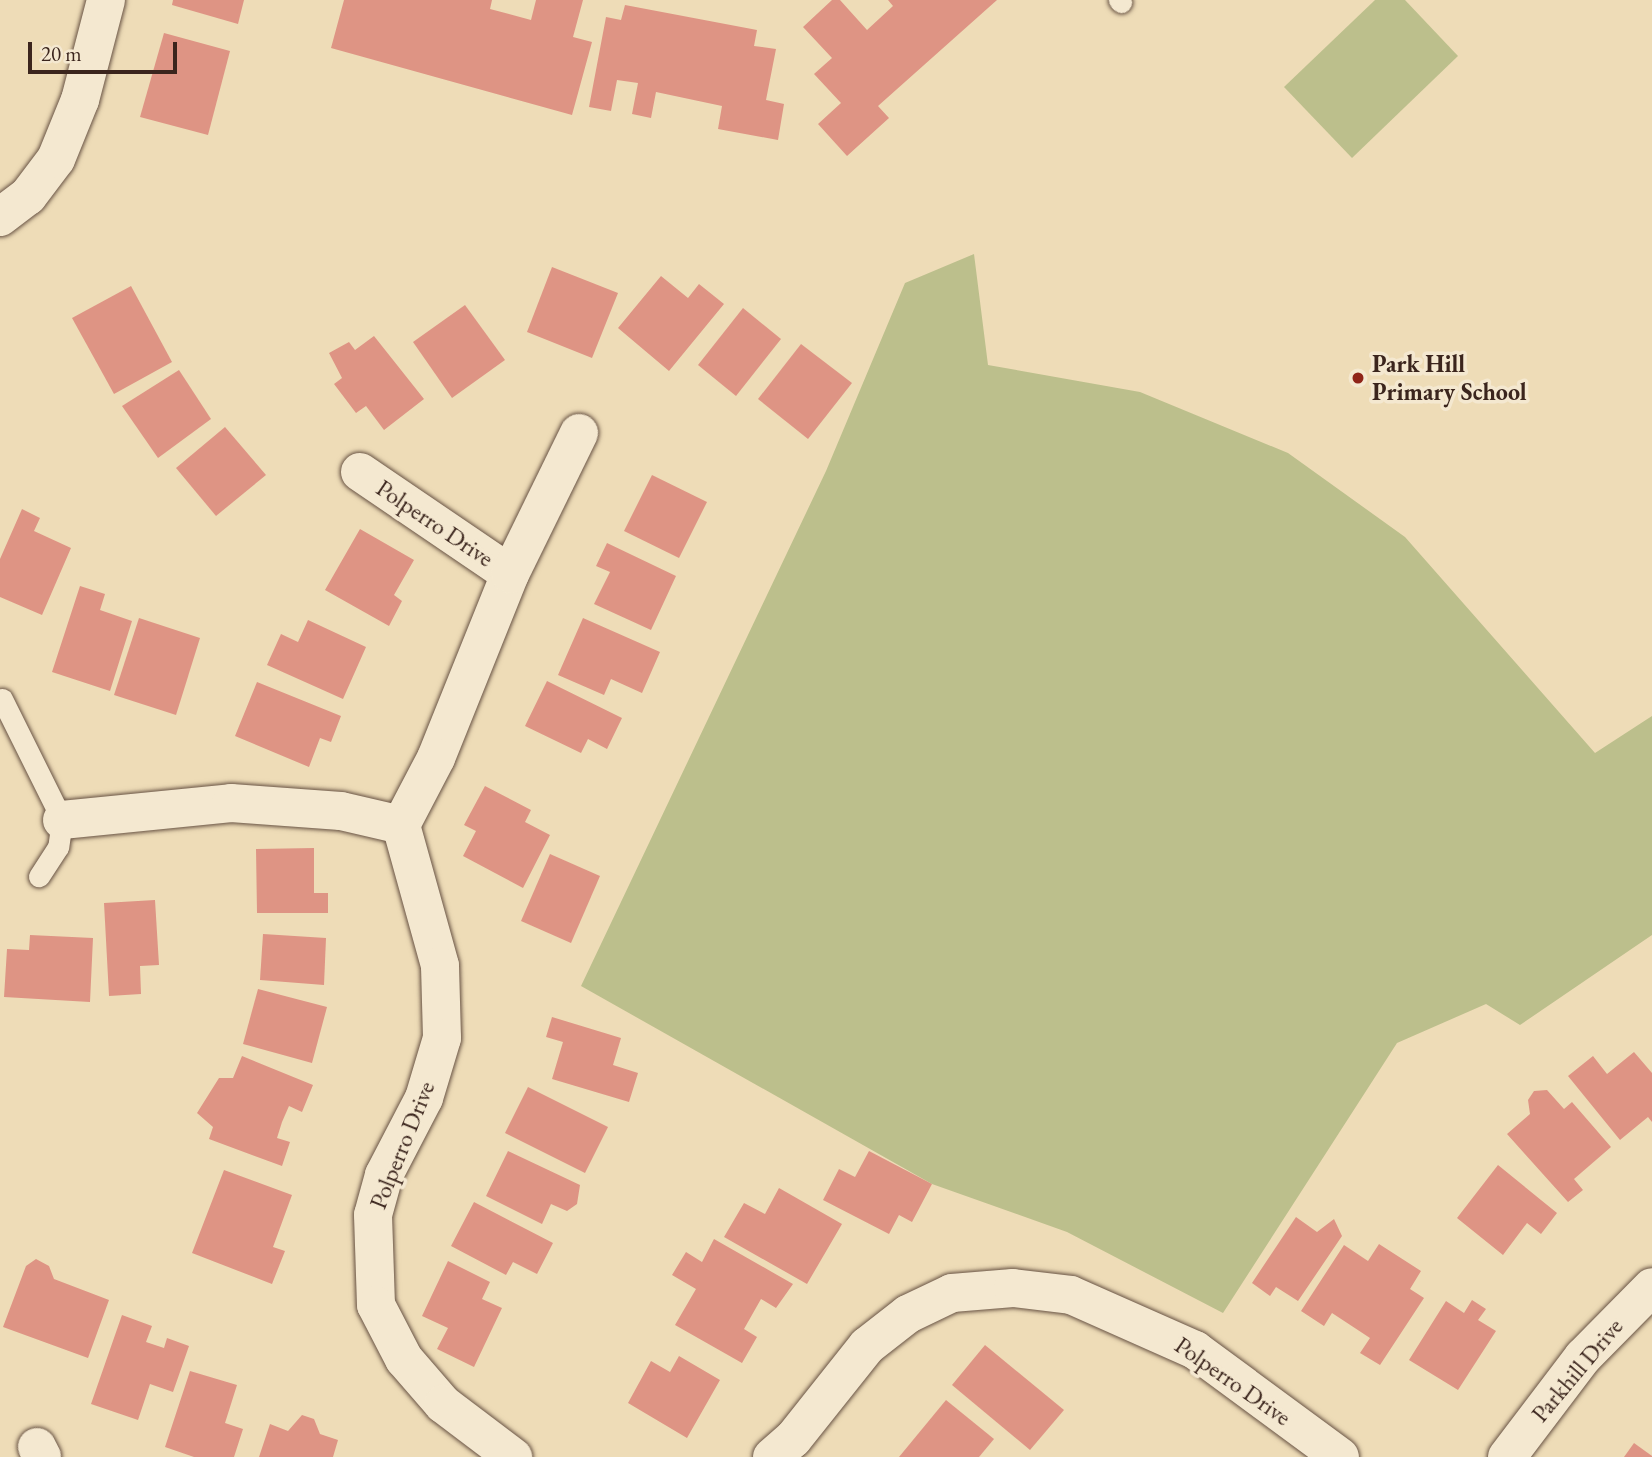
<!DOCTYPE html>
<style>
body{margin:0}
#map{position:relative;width:1652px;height:1457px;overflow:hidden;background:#eedcb7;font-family:"EB Garamond",serif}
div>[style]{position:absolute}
.green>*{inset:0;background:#bcbf8c}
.building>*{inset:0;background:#de9484}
.roads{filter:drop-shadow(0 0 2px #685344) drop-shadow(0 0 2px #685344)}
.service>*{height:21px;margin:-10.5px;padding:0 10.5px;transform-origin:10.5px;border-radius:10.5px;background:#f4e8d0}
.minor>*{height:38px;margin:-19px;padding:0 19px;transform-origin:19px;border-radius:19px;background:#f4e8d0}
.dots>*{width:19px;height:19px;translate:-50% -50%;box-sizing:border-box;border:4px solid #f4e8d0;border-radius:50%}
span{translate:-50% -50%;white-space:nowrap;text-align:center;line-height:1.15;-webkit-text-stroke:7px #f4e8d0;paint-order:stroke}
.poi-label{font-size:24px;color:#3b251d;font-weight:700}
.left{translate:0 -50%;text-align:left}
.street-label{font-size:24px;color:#3b251d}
.scale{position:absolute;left:28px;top:42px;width:149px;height:32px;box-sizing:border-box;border:4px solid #3b251d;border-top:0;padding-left:9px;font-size:21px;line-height:24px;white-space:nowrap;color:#3b251d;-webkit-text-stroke:5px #f4e8d0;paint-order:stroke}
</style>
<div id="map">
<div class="green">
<div style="clip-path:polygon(1375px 0,1405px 0,1458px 56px,1352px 158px,1284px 87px)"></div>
<div style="clip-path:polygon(974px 254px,988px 365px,1140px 392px,1288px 453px,1405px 537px,1595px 753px,1652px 716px,1652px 935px,1520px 1025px,1486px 1004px,1397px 1043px,1223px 1313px,1067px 1232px,932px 1184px,581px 986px,826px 471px,905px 283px)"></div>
</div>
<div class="building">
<div style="clip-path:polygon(173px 0,244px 0,238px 24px,172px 5px)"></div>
<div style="clip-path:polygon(344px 0,492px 0,490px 9px,531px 20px,536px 0,583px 0,573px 37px,592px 42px,572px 115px,331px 48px)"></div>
<div style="clip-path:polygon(832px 0,840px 0,867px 30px,893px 6px,888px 0,997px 0,878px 106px,889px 118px,847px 156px,818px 124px,841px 103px,814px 74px,832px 58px,803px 27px)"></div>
<div style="clip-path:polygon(625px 5px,757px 30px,754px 46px,776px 49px,766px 100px,784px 104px,778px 140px,718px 129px,722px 106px,656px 92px,651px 118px,632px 114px,638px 83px,617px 80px,611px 111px,589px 107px,606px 17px,621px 20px)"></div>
<div style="clip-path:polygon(164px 33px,230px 51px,208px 135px,140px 117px)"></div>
<div style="clip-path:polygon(552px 267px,618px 293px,592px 358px,527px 332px)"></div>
<div style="clip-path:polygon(661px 276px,688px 298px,699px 284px,724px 304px,669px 371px,618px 328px)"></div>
<div style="clip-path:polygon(131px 286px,172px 362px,114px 394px,72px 318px)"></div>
<div style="clip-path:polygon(465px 305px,505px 360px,452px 398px,413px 342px)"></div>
<div style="clip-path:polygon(743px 308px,781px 339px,736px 396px,698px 365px)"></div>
<div style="clip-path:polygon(374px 336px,424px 399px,384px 430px,366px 406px,356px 413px,334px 384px,342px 378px,329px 353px,349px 342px,355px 350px)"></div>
<div style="clip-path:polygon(801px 344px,852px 383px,808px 439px,758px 399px)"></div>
<div style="clip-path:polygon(179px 370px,211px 419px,158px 458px,122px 406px)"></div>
<div style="clip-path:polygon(225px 427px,266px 475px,216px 516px,176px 468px)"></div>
<div style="clip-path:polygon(652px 475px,707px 502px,679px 558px,624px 531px)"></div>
<div style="clip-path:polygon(22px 509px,40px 518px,34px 531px,71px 548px,42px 615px,0 597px,0 559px)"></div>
<div style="clip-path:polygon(360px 529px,414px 560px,394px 595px,402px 601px,389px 626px,325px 590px)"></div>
<div style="clip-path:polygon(607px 543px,676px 576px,651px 630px,594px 604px,610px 572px,596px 566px)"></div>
<div style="clip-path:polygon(80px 586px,105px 594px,100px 610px,132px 621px,110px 691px,52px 672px)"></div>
<div style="clip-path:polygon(139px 618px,200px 638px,176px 715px,114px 695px)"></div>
<div style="clip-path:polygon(583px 618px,660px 652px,642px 693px,611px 679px,604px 695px,558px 675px)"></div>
<div style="clip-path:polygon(308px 620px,366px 647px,343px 699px,267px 665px,281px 634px,298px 642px)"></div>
<div style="clip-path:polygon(547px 681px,622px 718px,607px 749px,588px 739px,581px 753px,525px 726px)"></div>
<div style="clip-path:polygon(257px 682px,341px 716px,331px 742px,320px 738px,309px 767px,235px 736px)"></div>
<div style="clip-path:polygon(485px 786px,531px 810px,525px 822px,550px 835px,523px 888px,463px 856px,476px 831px,464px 825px)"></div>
<div style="clip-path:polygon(314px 848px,314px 893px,328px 893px,328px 913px,257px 913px,256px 849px)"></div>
<div style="clip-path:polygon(550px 854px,600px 876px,571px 943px,521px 921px)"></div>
<div style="clip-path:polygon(155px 900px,159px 965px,140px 966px,141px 994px,109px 996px,104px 903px)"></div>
<div style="clip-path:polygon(263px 934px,326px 938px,324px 985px,260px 980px)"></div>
<div style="clip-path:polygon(30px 935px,93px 938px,90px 1002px,4px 997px,7px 949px,29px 950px)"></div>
<div style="clip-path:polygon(258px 989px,327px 1007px,312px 1063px,243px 1044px)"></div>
<div style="clip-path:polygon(552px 1017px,621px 1038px,613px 1065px,638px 1073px,629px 1102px,552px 1079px,563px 1042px,546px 1037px)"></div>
<div style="clip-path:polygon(1634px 1052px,1652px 1073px,1652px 1122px,1648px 1117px,1620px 1140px,1568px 1076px,1593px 1056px,1607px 1074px)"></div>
<div style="clip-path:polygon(242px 1056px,313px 1085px,302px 1112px,289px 1106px,282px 1122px,277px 1138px,290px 1142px,282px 1166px,209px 1139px,213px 1127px,197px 1113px,219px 1078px,233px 1078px)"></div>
<div style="clip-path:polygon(528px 1087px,608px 1127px,585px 1173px,505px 1133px)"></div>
<div style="clip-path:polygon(1547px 1090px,1564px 1109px,1572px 1102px,1611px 1147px,1574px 1179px,1583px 1190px,1568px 1202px,1507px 1134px,1530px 1114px,1528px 1100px,1534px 1091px)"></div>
<div style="clip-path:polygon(508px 1151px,580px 1185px,577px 1204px,567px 1211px,551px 1204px,542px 1224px,486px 1196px)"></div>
<div style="clip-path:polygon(869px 1151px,932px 1184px,912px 1222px,899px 1215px,889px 1234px,823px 1200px,839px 1169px,855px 1177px)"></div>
<div style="clip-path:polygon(1498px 1165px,1557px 1213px,1541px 1234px,1527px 1223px,1503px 1255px,1457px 1218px)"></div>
<div style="clip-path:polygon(224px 1170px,292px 1195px,273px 1247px,285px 1251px,272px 1284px,192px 1253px)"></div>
<div style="clip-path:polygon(779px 1188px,842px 1224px,807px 1284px,724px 1237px,744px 1203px,765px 1214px)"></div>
<div style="clip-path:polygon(474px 1202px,553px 1243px,537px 1274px,513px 1262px,506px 1275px,451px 1246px)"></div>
<div style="clip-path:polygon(1296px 1217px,1317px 1232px,1334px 1219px,1342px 1236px,1298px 1301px,1276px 1287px,1270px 1296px,1252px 1283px)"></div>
<div style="clip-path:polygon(714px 1239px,793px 1284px,776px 1308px,761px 1299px,744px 1329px,757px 1337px,742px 1363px,675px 1325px,696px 1289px,672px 1275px,686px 1252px,702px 1262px)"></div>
<div style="clip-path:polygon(1379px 1244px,1421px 1271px,1410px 1289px,1424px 1298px,1380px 1365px,1360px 1353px,1370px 1338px,1332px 1313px,1324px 1326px,1301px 1311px,1344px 1245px,1368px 1261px)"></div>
<div style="clip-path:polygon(36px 1259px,49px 1266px,54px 1279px,109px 1300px,88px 1358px,3px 1327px,26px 1266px)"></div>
<div style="clip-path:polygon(448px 1261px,490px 1282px,482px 1299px,502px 1308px,474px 1367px,437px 1349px,448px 1328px,422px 1316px)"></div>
<div style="clip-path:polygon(1472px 1300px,1486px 1309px,1478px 1320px,1496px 1331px,1458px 1390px,1409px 1360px,1446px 1301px,1464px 1313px)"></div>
<div style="clip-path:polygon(122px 1315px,152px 1326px,146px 1342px,164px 1348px,167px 1338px,189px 1346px,173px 1392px,150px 1384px,138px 1420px,91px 1404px)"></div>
<div style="clip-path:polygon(985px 1345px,1064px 1410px,1030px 1450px,952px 1385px)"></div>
<div style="clip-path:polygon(679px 1356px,720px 1380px,687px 1438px,628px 1403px,651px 1361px,670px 1372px)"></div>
<div style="clip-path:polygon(190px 1371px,237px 1385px,225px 1423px,243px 1429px,234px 1457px,194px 1457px,165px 1447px)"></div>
<div style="clip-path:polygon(946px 1400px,994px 1439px,979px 1457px,899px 1457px)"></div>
<div style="clip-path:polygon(302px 1415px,314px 1419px,320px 1434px,338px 1440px,333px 1457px,259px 1457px,270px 1424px,288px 1431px)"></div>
<div style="clip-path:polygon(1634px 1443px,1652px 1456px,1652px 1457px,1624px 1457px)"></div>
</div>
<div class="roads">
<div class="service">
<div style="left:1119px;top:0;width:3px;rotate:45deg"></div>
<div style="left:2px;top:699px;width:135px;rotate:63.6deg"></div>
<div style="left:62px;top:820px;width:27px;rotate:98deg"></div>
<div style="left:58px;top:847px;width:35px;rotate:123deg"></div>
</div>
<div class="minor">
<div style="left:0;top:217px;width:35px;rotate:-37deg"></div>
<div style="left:28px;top:196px;width:46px;rotate:-52.9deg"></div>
<div style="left:56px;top:159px;width:64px;rotate:-67.9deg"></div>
<div style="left:80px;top:100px;width:103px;rotate:-75.4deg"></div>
<div style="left:360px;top:472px;width:181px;rotate:34.2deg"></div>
<div style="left:510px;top:574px;width:198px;rotate:111.9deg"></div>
<div style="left:436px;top:758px;width:76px;rotate:117.6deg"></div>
<div style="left:510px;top:574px;width:157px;rotate:-63.9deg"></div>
<div style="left:62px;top:820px;width:170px;rotate:-5.7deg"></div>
<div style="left:231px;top:803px;width:110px;rotate:4.2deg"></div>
<div style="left:341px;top:811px;width:62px;rotate:13.1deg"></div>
<div style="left:401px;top:825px;width:146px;rotate:74.5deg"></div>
<div style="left:440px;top:966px;width:72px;rotate:88.4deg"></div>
<div style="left:442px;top:1038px;width:63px;rotate:106.7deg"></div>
<div style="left:424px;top:1098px;width:87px;rotate:117.5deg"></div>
<div style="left:384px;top:1175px;width:41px;rotate:105.4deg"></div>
<div style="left:373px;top:1215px;width:90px;rotate:88.1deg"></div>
<div style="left:376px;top:1305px;width:61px;rotate:62.6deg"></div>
<div style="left:404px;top:1359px;width:60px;rotate:49.1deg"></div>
<div style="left:443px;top:1404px;width:88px;rotate:37.1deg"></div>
<div style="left:37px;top:1447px;width:11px;rotate:63deg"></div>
<div style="left:772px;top:1457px;width:28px;rotate:-41deg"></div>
<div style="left:793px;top:1439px;width:119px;rotate:-51.5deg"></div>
<div style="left:867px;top:1346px;width:52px;rotate:-38deg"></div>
<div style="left:908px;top:1314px;width:49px;rotate:-25.5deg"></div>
<div style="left:952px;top:1293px;width:61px;rotate:-4.7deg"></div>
<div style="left:1013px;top:1288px;width:58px;rotate:6.9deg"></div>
<div style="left:1071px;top:1295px;width:136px;rotate:23.9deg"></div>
<div style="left:1195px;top:1350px;width:180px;rotate:36.4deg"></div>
<div style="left:1507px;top:1457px;width:126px;rotate:-52.8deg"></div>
<div style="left:1583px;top:1357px;width:98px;rotate:-45.4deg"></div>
</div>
</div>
<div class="dots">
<div style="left:1358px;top:378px;background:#8f2418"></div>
</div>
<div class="poi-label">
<span class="left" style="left:1372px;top:378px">Park Hill<br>Primary School</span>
</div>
<div class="street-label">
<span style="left:435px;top:523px;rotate:34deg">Polperro Drive</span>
<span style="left:402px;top:1145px;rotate:-68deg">Polperro Drive</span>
<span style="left:1577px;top:1370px;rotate:-50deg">Parkhill Drive</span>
<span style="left:1233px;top:1381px;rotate:35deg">Polperro Drive</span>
</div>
<div class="scale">20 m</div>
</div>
